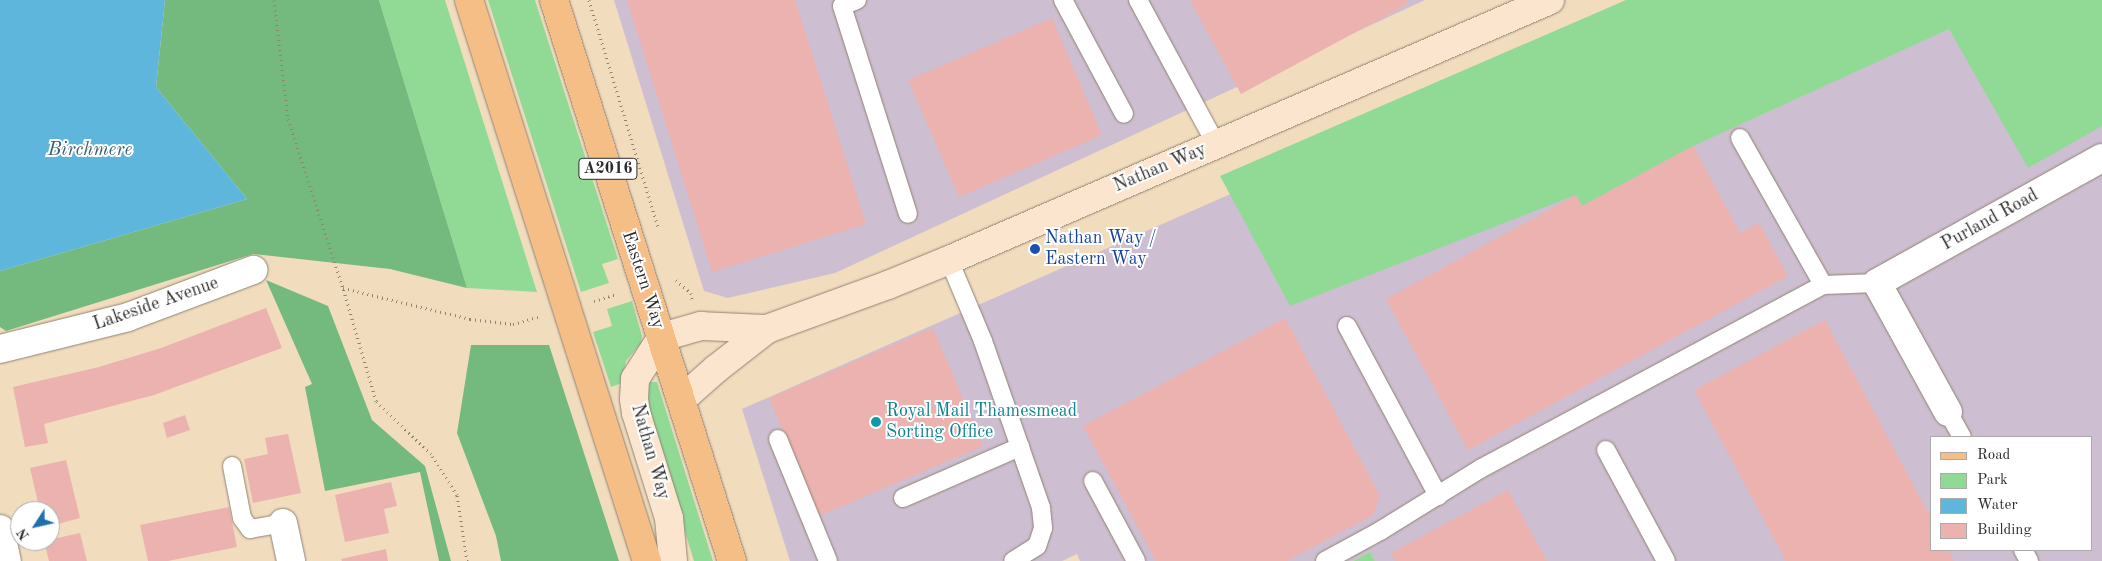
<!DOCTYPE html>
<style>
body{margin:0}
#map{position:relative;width:2102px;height:561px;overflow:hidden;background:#f2dcbe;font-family:"Old Standard TT",serif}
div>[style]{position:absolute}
.industrial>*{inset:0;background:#cebed1}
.green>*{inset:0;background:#90da96}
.forest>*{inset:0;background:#74ba7f}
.water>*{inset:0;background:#5fb6dc}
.building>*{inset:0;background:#ebb2af}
.path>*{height:3px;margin-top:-1.5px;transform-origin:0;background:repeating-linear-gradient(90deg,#8e8474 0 1px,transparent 0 5px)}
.roads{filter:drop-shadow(0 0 1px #8e8474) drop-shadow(0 0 1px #8e8474)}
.lane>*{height:18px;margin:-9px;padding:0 9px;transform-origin:9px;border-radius:9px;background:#fff}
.street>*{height:28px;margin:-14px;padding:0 14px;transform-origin:14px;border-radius:14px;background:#fff}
.secondary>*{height:28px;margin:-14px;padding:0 14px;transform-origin:14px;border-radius:14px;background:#fbe5cf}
.primary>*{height:28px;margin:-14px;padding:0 14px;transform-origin:14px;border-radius:14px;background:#f6be87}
.dots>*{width:14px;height:14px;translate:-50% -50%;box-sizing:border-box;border:2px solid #fff;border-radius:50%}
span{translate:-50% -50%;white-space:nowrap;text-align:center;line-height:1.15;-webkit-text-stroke:4px #fff;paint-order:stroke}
.shield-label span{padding:1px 4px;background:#fff;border:1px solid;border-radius:4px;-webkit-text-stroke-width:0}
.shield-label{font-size:16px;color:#2b2b2b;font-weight:700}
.street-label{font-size:18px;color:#2b2b2b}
.transit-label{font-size:18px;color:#164399}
.left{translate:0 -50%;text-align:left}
.culture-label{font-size:18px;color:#0d838f}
.water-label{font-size:19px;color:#3d5c69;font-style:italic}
.legend{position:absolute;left:1930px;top:436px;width:162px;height:115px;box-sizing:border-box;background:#fff;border:1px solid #aaa;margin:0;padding:6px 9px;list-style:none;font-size:15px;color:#2b2b2b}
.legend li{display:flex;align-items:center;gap:10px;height:25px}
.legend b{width:25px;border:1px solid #aaa}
.north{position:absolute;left:10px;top:501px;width:50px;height:50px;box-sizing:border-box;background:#fff;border:1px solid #aaa;border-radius:50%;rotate:235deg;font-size:14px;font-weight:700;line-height:20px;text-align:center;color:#2b2b2b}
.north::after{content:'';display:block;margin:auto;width:18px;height:22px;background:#1f6fb2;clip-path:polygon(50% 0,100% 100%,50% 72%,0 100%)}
</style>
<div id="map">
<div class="industrial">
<div style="clip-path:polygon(614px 0,1425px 0,835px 273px,728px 298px,704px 291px)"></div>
<div style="clip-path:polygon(evenodd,1671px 0,2102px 0,2102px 561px,1375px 561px,1370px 552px,1353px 561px,1080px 561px,1077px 554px,1062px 561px,790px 561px,742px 409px,1671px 0,1931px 437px,2091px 437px,2091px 550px,1931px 550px,1931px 437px)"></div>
</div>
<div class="green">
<div style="clip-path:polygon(379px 0,445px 0,537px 292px,467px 288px)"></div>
<div style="clip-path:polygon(488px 0,535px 0,618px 259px,602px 264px,609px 283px,581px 292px)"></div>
<div style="clip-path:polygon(1626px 0,2102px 0,2102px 126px,2028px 168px,1949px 29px,1693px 146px,1582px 206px,1576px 195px,1290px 306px,1220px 176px)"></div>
<div style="clip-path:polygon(632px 301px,642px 336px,641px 343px,626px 361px,622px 383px,611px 387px,593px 332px,612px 326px,607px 309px)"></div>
<div style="clip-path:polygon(650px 382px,657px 382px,713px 561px,694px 561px,649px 416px,646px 396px)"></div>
<div style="clip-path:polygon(1370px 552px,1375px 561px,1353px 561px)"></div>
</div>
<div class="forest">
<div style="clip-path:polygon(165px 0,379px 0,467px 288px,390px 269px,253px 254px,6px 331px,0 327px,0 271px,247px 199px,156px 87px)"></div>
<div style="clip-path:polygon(266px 280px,328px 306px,372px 420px,425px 466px,451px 561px,439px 561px,420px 472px,325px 491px,305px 387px,312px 384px)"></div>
<div style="clip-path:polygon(471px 345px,549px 345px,619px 561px,501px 561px,496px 536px,457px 433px)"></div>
</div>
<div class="water">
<div style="clip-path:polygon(0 0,165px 0,156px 87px,247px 199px,0 271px)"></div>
</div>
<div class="building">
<div style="clip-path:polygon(627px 0,795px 0,866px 224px,712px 272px)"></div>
<div style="clip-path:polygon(1190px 0,1406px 0,1408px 4px,1241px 94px)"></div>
<div style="clip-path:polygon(1052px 18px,1102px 135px,959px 197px,908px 80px)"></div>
<div style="clip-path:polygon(1693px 146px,1740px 233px,1759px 223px,1788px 276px,1468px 450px,1386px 299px,1576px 195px,1582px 206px)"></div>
<div style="clip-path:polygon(266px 308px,282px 348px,154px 395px,44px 424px,48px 443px,25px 447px,13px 387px,99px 367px,161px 348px)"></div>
<div style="clip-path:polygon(1285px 318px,1380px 496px,1373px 515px,1287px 561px,1156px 561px,1083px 426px)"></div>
<div style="clip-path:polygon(1825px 320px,1931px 518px,1931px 550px,1948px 550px,1954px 561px,1786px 561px,1694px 390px)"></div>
<div style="clip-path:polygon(933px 328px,983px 446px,819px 516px,769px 398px)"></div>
<div style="clip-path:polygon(185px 415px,190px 430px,167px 438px,163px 423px)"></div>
<div style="clip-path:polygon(288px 434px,301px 493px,253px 503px,244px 459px,268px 454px,265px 438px)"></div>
<div style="clip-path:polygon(66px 460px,80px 518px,50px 526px,50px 511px,40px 511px,30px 468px)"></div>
<div style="clip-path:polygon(391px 482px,397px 506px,384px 509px,389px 533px,345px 542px,335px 495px)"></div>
<div style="clip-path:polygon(1508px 490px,1547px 561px,1395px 561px,1391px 553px)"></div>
<div style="clip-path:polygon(229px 507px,237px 547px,168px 561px,148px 561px,140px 525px)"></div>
<div style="clip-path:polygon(80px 533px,87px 561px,49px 561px,44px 541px)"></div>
<div style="clip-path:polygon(386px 549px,388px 561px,342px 561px,341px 559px)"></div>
</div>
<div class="path">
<div style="left:274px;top:0;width:120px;rotate:83.3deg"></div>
<div style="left:288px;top:119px;width:178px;rotate:72deg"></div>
<div style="left:589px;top:0;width:237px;rotate:73.1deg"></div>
<div style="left:676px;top:280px;width:20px;rotate:41deg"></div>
<div style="left:691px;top:293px;width:6px;rotate:81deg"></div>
<div style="left:594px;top:301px;width:24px;rotate:-17deg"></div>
<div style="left:467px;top:561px;width:67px;rotate:-98.6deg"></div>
<div style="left:457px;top:495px;width:49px;rotate:-122.4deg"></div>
<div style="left:431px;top:454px;width:76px;rotate:-136.1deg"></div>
<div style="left:376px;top:401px;width:118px;rotate:-106.3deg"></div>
<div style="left:343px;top:288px;width:131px;rotate:13.7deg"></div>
<div style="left:470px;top:319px;width:43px;rotate:6.6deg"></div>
<div style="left:513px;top:324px;width:26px;rotate:-16deg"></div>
</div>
<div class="roads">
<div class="lane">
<div style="left:857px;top:0;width:16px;rotate:158deg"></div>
<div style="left:842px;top:6px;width:218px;rotate:72.4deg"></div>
<div style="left:1063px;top:0;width:129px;rotate:61.8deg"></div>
<div style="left:1138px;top:0;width:164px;rotate:61.6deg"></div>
<div style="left:1740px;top:138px;width:169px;rotate:60.5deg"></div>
<div style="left:949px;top:260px;width:88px;rotate:67.2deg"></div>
<div style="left:983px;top:341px;width:177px;rotate:70.8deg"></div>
<div style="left:1041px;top:508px;width:20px;rotate:84deg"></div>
<div style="left:1043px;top:528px;width:19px;rotate:108deg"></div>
<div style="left:1037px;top:546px;width:28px;rotate:148deg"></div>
<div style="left:1347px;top:326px;width:193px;rotate:61.8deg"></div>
<div style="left:1948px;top:412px;width:29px;rotate:61deg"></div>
<div style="left:778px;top:439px;width:132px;rotate:67.7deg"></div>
<div style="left:1606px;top:450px;width:126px;rotate:61.6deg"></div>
<div style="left:232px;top:466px;width:53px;rotate:79.1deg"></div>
<div style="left:242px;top:518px;width:14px;rotate:54deg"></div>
<div style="left:250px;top:529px;width:34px;rotate:-10deg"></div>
<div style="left:1093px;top:481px;width:91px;rotate:61.7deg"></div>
<div style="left:903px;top:498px;width:128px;rotate:-23.6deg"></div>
<div style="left:2023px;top:550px;width:13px;rotate:61deg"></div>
<div style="left:1325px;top:561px;width:63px;rotate:-28.6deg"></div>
<div style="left:1380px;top:531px;width:118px;rotate:-31.8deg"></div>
<div style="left:1480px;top:469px;width:389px;rotate:-28.2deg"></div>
<div style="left:1823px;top:285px;width:54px;rotate:-2.1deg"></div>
</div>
<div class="street">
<div style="left:0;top:349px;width:132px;rotate:-14deg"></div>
<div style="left:128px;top:317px;width:134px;rotate:-20.6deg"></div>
<div style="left:1948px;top:412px;width:147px;rotate:-118.8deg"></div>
<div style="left:1877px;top:283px;width:257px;rotate:-29.1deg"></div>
<div style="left:283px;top:523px;width:39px;rotate:78deg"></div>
<div style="left:0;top:529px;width:33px;rotate:78deg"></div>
</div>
<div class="secondary">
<div style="left:681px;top:400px;width:47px;rotate:-41.5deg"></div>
<div style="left:716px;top:369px;width:65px;rotate:-38.1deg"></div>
<div style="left:767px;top:329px;width:129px;rotate:-20deg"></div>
<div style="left:888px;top:285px;width:66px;rotate:-22.3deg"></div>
<div style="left:949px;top:260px;width:655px;rotate:-23.39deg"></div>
<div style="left:673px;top:561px;width:43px;rotate:-95.3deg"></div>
<div style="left:669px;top:518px;width:110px;rotate:-107.4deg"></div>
<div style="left:636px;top:413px;width:14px;rotate:-98deg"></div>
<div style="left:634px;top:399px;width:20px;rotate:-87deg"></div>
<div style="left:635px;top:379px;width:50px;rotate:-57.3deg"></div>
<div style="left:662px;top:337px;width:41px;rotate:-15.8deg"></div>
<div style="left:701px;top:326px;width:66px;rotate:2.6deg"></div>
</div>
<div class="primary">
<div style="left:469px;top:0;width:589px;rotate:72.4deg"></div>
<div style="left:554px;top:0;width:589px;rotate:72.4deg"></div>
</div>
</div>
<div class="dots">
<div style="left:1035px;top:249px;background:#1a4fb4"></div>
<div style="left:876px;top:422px;background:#0f9aa8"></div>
</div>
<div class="shield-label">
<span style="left:608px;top:169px">A2016</span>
</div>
<div class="street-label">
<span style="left:1160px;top:168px;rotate:-23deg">Nathan Way</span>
<span style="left:1990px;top:220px;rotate:-29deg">Purland Road</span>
<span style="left:643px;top:280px;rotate:72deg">Eastern Way</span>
<span style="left:156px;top:304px;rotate:-19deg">Lakeside Avenue</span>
<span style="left:650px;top:452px;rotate:74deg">Nathan Way</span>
</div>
<div class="transit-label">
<span class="left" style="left:1045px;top:249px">Nathan Way /<br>Eastern Way</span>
</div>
<div class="culture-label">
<span class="left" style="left:886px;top:422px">Royal Mail Thamesmead<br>Sorting Office</span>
</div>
<div class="water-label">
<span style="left:90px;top:151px">Birchmere</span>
</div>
<ul class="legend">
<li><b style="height:6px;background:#f6be87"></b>Road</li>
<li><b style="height:14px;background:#90da96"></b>Park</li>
<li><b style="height:14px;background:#5fb6dc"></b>Water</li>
<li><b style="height:14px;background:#ebb2af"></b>Building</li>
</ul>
<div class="north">N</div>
</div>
